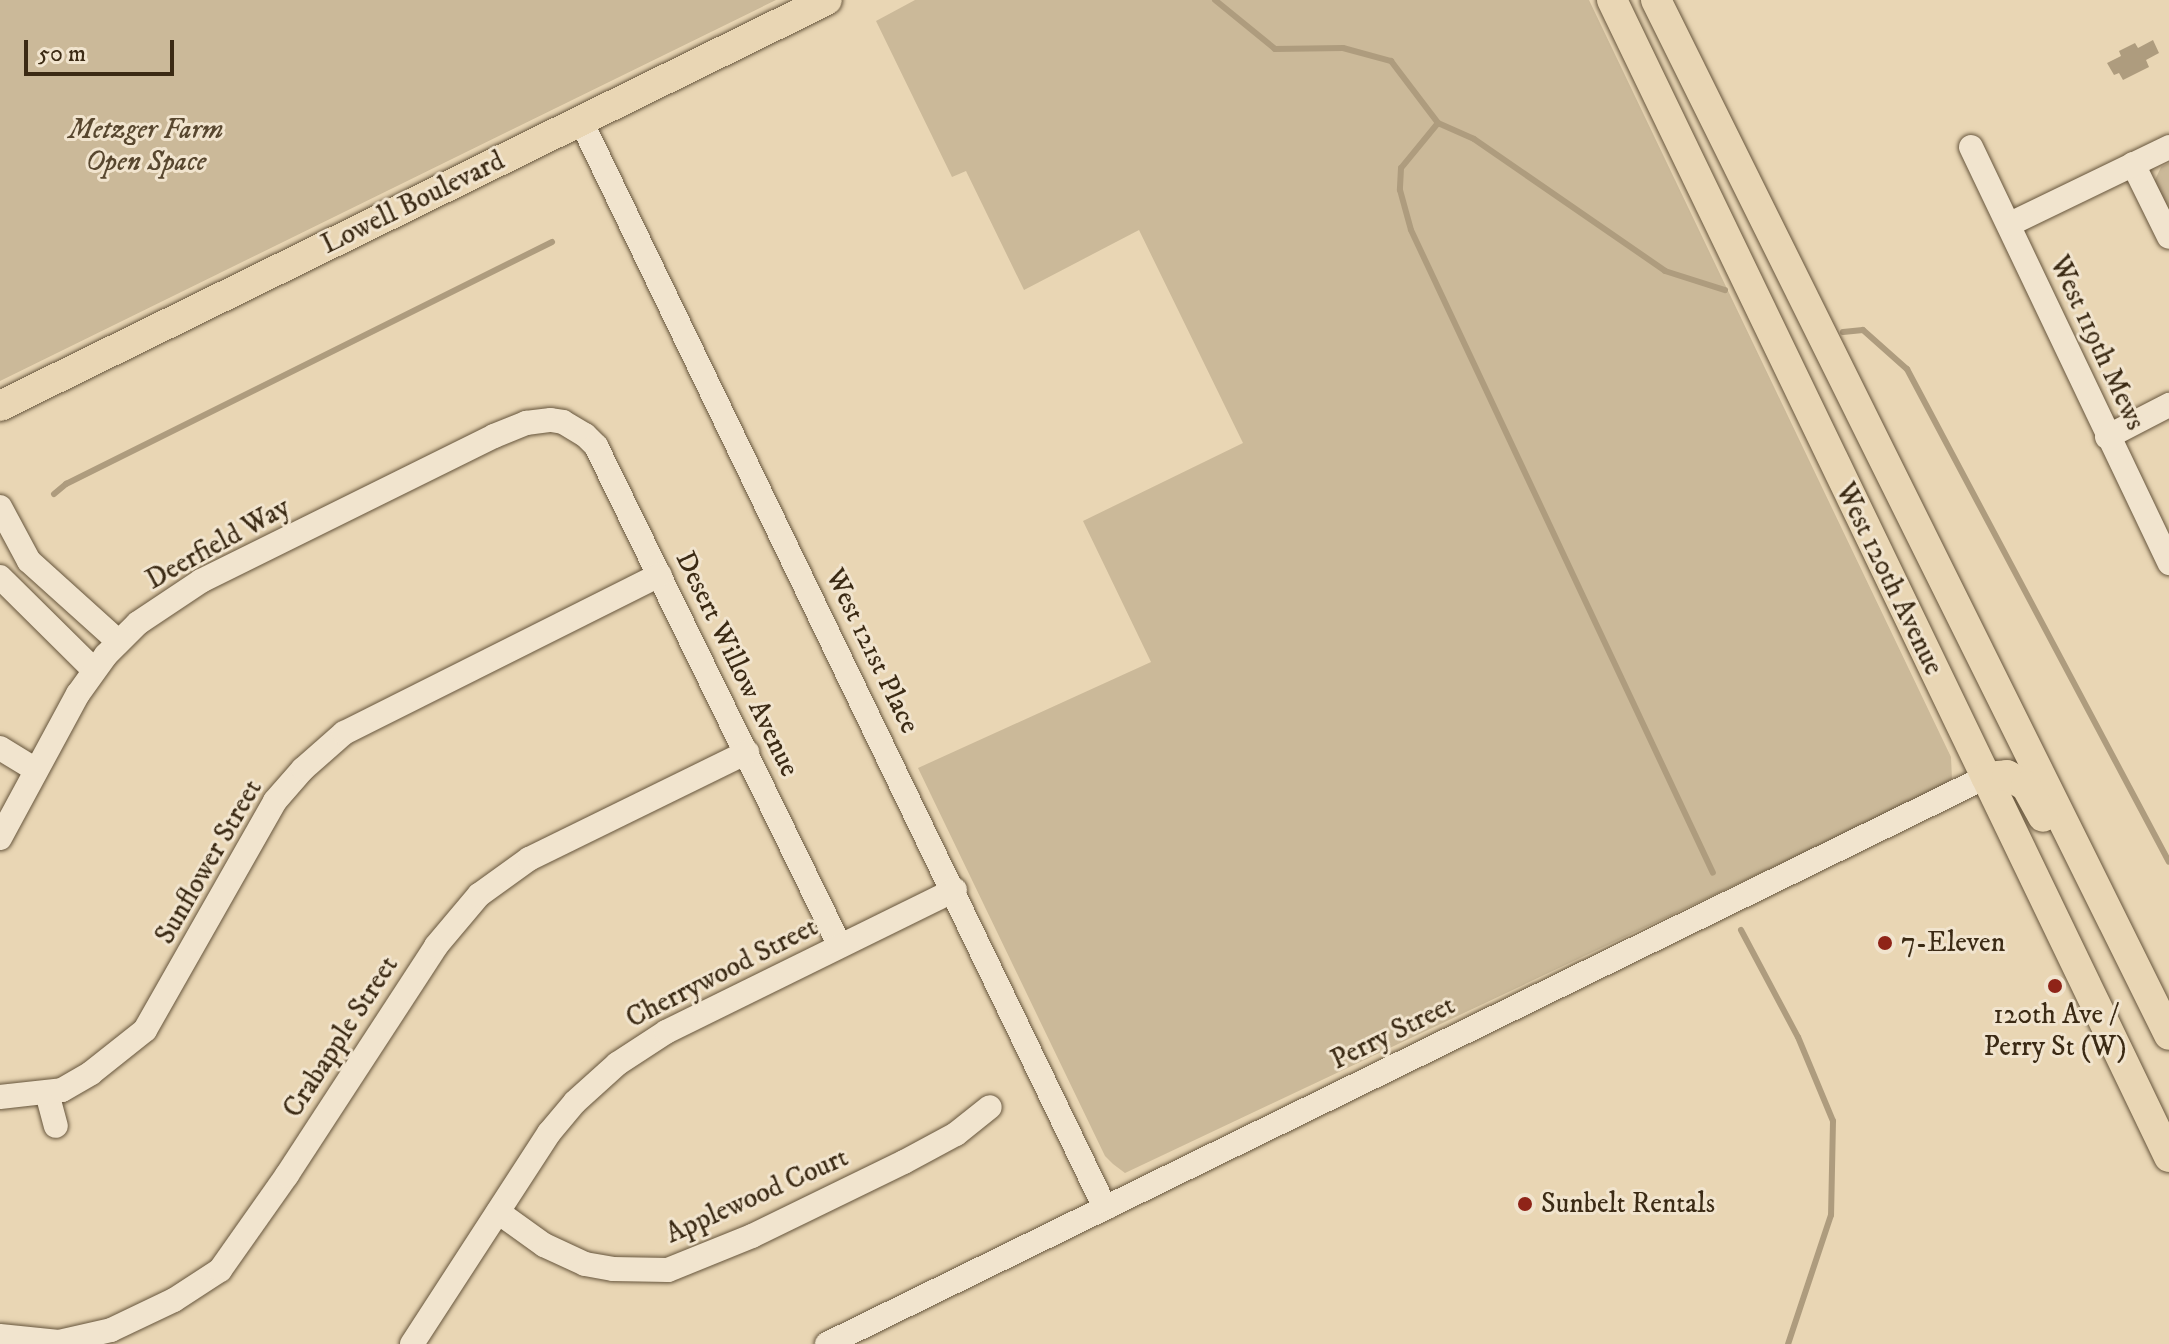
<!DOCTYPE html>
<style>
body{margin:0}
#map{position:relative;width:2169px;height:1344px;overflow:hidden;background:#e9d6b4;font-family:"IM FELL DW Pica",serif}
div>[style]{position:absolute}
.green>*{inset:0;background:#cbb999}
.water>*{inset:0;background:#ae9c7e}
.stream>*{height:6px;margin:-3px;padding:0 3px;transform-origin:3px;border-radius:3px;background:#ae9c7e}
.roads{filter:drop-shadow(0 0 2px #66553c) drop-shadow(0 0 2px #66553c)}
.minor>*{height:24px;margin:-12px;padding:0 12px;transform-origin:12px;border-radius:12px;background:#f1e4ce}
.major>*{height:30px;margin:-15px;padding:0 15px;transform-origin:15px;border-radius:15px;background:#e9d6b4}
.dots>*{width:22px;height:22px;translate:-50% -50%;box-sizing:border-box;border:4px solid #f1e4ce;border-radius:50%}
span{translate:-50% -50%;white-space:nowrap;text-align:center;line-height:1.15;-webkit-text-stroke:6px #f1e4ce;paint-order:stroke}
.park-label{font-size:28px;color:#58472f;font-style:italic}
.street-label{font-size:28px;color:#3b2a14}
.poi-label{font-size:28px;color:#3b2a14}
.left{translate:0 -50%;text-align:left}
.scale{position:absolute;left:24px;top:40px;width:150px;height:36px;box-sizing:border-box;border:4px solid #3b2a14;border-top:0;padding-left:10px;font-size:24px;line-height:28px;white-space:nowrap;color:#3b2a14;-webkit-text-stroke:6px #f1e4ce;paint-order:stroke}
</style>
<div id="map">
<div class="green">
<div style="clip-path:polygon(0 0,776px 0,0 381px)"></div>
<div style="clip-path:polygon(915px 0,1589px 0,1951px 757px,1952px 779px,1934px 791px,1125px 1173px,1113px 1164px,1105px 1156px,918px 768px,1151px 662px,1083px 521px,1243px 443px,1139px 230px,1024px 290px,966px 171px,952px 177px,876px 21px)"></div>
<div style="clip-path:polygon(2169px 163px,2169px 213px,2154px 182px,2161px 167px)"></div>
</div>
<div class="water">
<div style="clip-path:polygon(2153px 40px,2159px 53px,2146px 60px,2149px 67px,2123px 80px,2119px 73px,2114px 75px,2107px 63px,2121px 56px,2119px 51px,2135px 43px,2138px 48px)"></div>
</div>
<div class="stream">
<div style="left:1215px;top:0;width:77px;rotate:39.2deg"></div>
<div style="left:1275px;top:49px;width:68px;rotate:-0.8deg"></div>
<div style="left:1343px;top:48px;width:50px;rotate:15.2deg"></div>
<div style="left:1391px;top:61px;width:78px;rotate:52.8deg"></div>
<div style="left:1438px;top:123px;width:39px;rotate:24deg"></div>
<div style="left:1474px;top:139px;width:232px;rotate:34.6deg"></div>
<div style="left:1665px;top:271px;width:63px;rotate:17.6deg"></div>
<div style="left:1438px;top:123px;width:58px;rotate:129.4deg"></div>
<div style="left:1401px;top:168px;width:22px;rotate:93deg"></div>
<div style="left:1400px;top:190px;width:41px;rotate:74.6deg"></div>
<div style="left:1411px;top:230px;width:710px;rotate:64.84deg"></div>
<div style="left:1843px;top:332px;width:20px;rotate:-6deg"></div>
<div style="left:1863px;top:330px;width:59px;rotate:41.6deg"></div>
<div style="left:1907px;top:369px;width:558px;rotate:62.01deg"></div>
<div style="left:54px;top:494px;width:16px;rotate:-40deg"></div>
<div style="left:66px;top:484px;width:543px;rotate:-26.47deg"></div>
<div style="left:1741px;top:930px;width:121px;rotate:62deg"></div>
<div style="left:1798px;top:1037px;width:91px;rotate:67.4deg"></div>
<div style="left:1833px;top:1121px;width:94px;rotate:91.2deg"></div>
<div style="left:1831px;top:1215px;width:136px;rotate:108.4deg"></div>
</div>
<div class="roads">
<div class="minor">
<div style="left:581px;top:121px;width:1207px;rotate:64.26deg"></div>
<div style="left:1971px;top:147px;width:461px;rotate:64.5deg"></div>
<div style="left:2133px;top:164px;width:81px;rotate:63.7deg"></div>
<div style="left:2010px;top:224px;width:177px;rotate:-25.8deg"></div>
<div style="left:2107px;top:437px;width:70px;rotate:-27.3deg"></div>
<div style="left:0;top:507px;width:61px;rotate:61.8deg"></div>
<div style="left:29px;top:561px;width:120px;rotate:42deg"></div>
<div style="left:0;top:577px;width:132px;rotate:44.7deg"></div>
<div style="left:0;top:748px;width:42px;rotate:31.4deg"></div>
<div style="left:0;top:838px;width:164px;rotate:-61.6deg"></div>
<div style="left:78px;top:694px;width:48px;rotate:-54.3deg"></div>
<div style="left:106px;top:655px;width:45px;rotate:-45deg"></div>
<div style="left:138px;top:623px;width:76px;rotate:-33.7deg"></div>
<div style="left:201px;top:581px;width:327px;rotate:-26.3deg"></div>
<div style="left:494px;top:436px;width:35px;rotate:-22deg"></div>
<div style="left:526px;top:423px;width:25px;rotate:-7deg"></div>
<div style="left:551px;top:420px;width:12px;rotate:9deg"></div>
<div style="left:563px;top:422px;width:26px;rotate:31deg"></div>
<div style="left:585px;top:435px;width:16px;rotate:45deg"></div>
<div style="left:596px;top:446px;width:556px;rotate:63.99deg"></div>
<div style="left:47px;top:1093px;width:34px;rotate:75deg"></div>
<div style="left:0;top:1097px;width:62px;rotate:-6.4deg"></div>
<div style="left:62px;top:1090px;width:34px;rotate:-30deg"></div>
<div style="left:91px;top:1073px;width:69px;rotate:-38.5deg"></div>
<div style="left:145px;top:1030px;width:263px;rotate:-60.4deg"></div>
<div style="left:275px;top:801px;width:43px;rotate:-48.8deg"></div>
<div style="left:303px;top:769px;width:55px;rotate:-41.3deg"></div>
<div style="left:344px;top:733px;width:353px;rotate:-26.6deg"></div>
<div style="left:498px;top:1212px;width:57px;rotate:35.7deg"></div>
<div style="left:544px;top:1245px;width:45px;rotate:24.9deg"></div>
<div style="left:585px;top:1264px;width:28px;rotate:10deg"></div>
<div style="left:613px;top:1269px;width:55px;rotate:1deg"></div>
<div style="left:668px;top:1270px;width:91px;rotate:-22deg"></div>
<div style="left:752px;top:1236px;width:169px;rotate:-26deg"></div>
<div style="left:904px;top:1162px;width:59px;rotate:-28.3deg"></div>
<div style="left:956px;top:1134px;width:43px;rotate:-38.5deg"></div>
<div style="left:0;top:1336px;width:59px;rotate:5.8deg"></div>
<div style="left:59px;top:1342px;width:53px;rotate:-13deg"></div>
<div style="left:111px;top:1330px;width:70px;rotate:-25.5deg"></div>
<div style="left:174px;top:1300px;width:55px;rotate:-33.1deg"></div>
<div style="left:220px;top:1270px;width:116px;rotate:-54.8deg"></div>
<div style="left:287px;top:1175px;width:273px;rotate:-56.9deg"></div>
<div style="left:436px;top:946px;width:67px;rotate:-49.9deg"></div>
<div style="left:479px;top:895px;width:62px;rotate:-35.8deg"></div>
<div style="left:529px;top:859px;width:243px;rotate:-26.1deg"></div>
<div style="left:412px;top:1344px;width:252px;rotate:-57deg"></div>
<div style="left:549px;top:1133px;width:40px;rotate:-50deg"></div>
<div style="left:575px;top:1102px;width:57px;rotate:-42.1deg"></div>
<div style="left:617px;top:1064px;width:59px;rotate:-33.1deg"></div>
<div style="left:666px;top:1032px;width:322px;rotate:-26.2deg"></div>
<div style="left:827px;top:1344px;width:1290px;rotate:-26.07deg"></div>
</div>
<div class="major">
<div style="left:1612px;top:0;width:1284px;rotate:64.29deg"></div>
<div style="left:1656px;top:0;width:1155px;rotate:63.63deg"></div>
<div style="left:0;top:406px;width:921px;rotate:-26.15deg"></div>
<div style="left:1986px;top:777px;width:21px;rotate:-5deg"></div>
<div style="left:2007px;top:775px;width:22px;rotate:30deg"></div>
<div style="left:2026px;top:786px;width:35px;rotate:61deg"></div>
</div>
</div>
<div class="dots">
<div style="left:1885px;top:943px;background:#8f2418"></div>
<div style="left:2055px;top:986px;background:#8f2418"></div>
<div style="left:1525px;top:1204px;background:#8f2418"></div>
</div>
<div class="park-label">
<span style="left:146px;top:146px">Metzger Farm<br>Open Space</span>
</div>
<div class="street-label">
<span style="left:413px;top:203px;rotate:-26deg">Lowell Boulevard</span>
<span style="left:2097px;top:343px;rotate:65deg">West 119th Mews</span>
<span style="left:218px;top:544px;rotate:-29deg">Deerfield Way</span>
<span style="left:1889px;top:579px;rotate:64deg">West 120th Avenue</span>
<span style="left:872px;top:651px;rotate:64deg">West 121st Place</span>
<span style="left:737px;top:664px;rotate:64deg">Desert Willow Avenue</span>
<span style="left:209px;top:862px;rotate:-60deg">Sunflower Street</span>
<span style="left:722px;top:973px;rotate:-27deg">Cherrywood Street</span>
<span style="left:1393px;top:1033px;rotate:-26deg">Perry Street</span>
<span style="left:341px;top:1037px;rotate:-57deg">Crabapple Street</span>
<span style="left:757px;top:1196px;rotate:-24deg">Applewood Court</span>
</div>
<div class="poi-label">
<span class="left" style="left:1901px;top:943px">7-Eleven</span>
<span style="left:2055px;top:1031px">120th Ave /<br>Perry St (W)</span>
<span class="left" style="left:1541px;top:1204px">Sunbelt Rentals</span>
</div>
<div class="scale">50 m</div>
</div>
